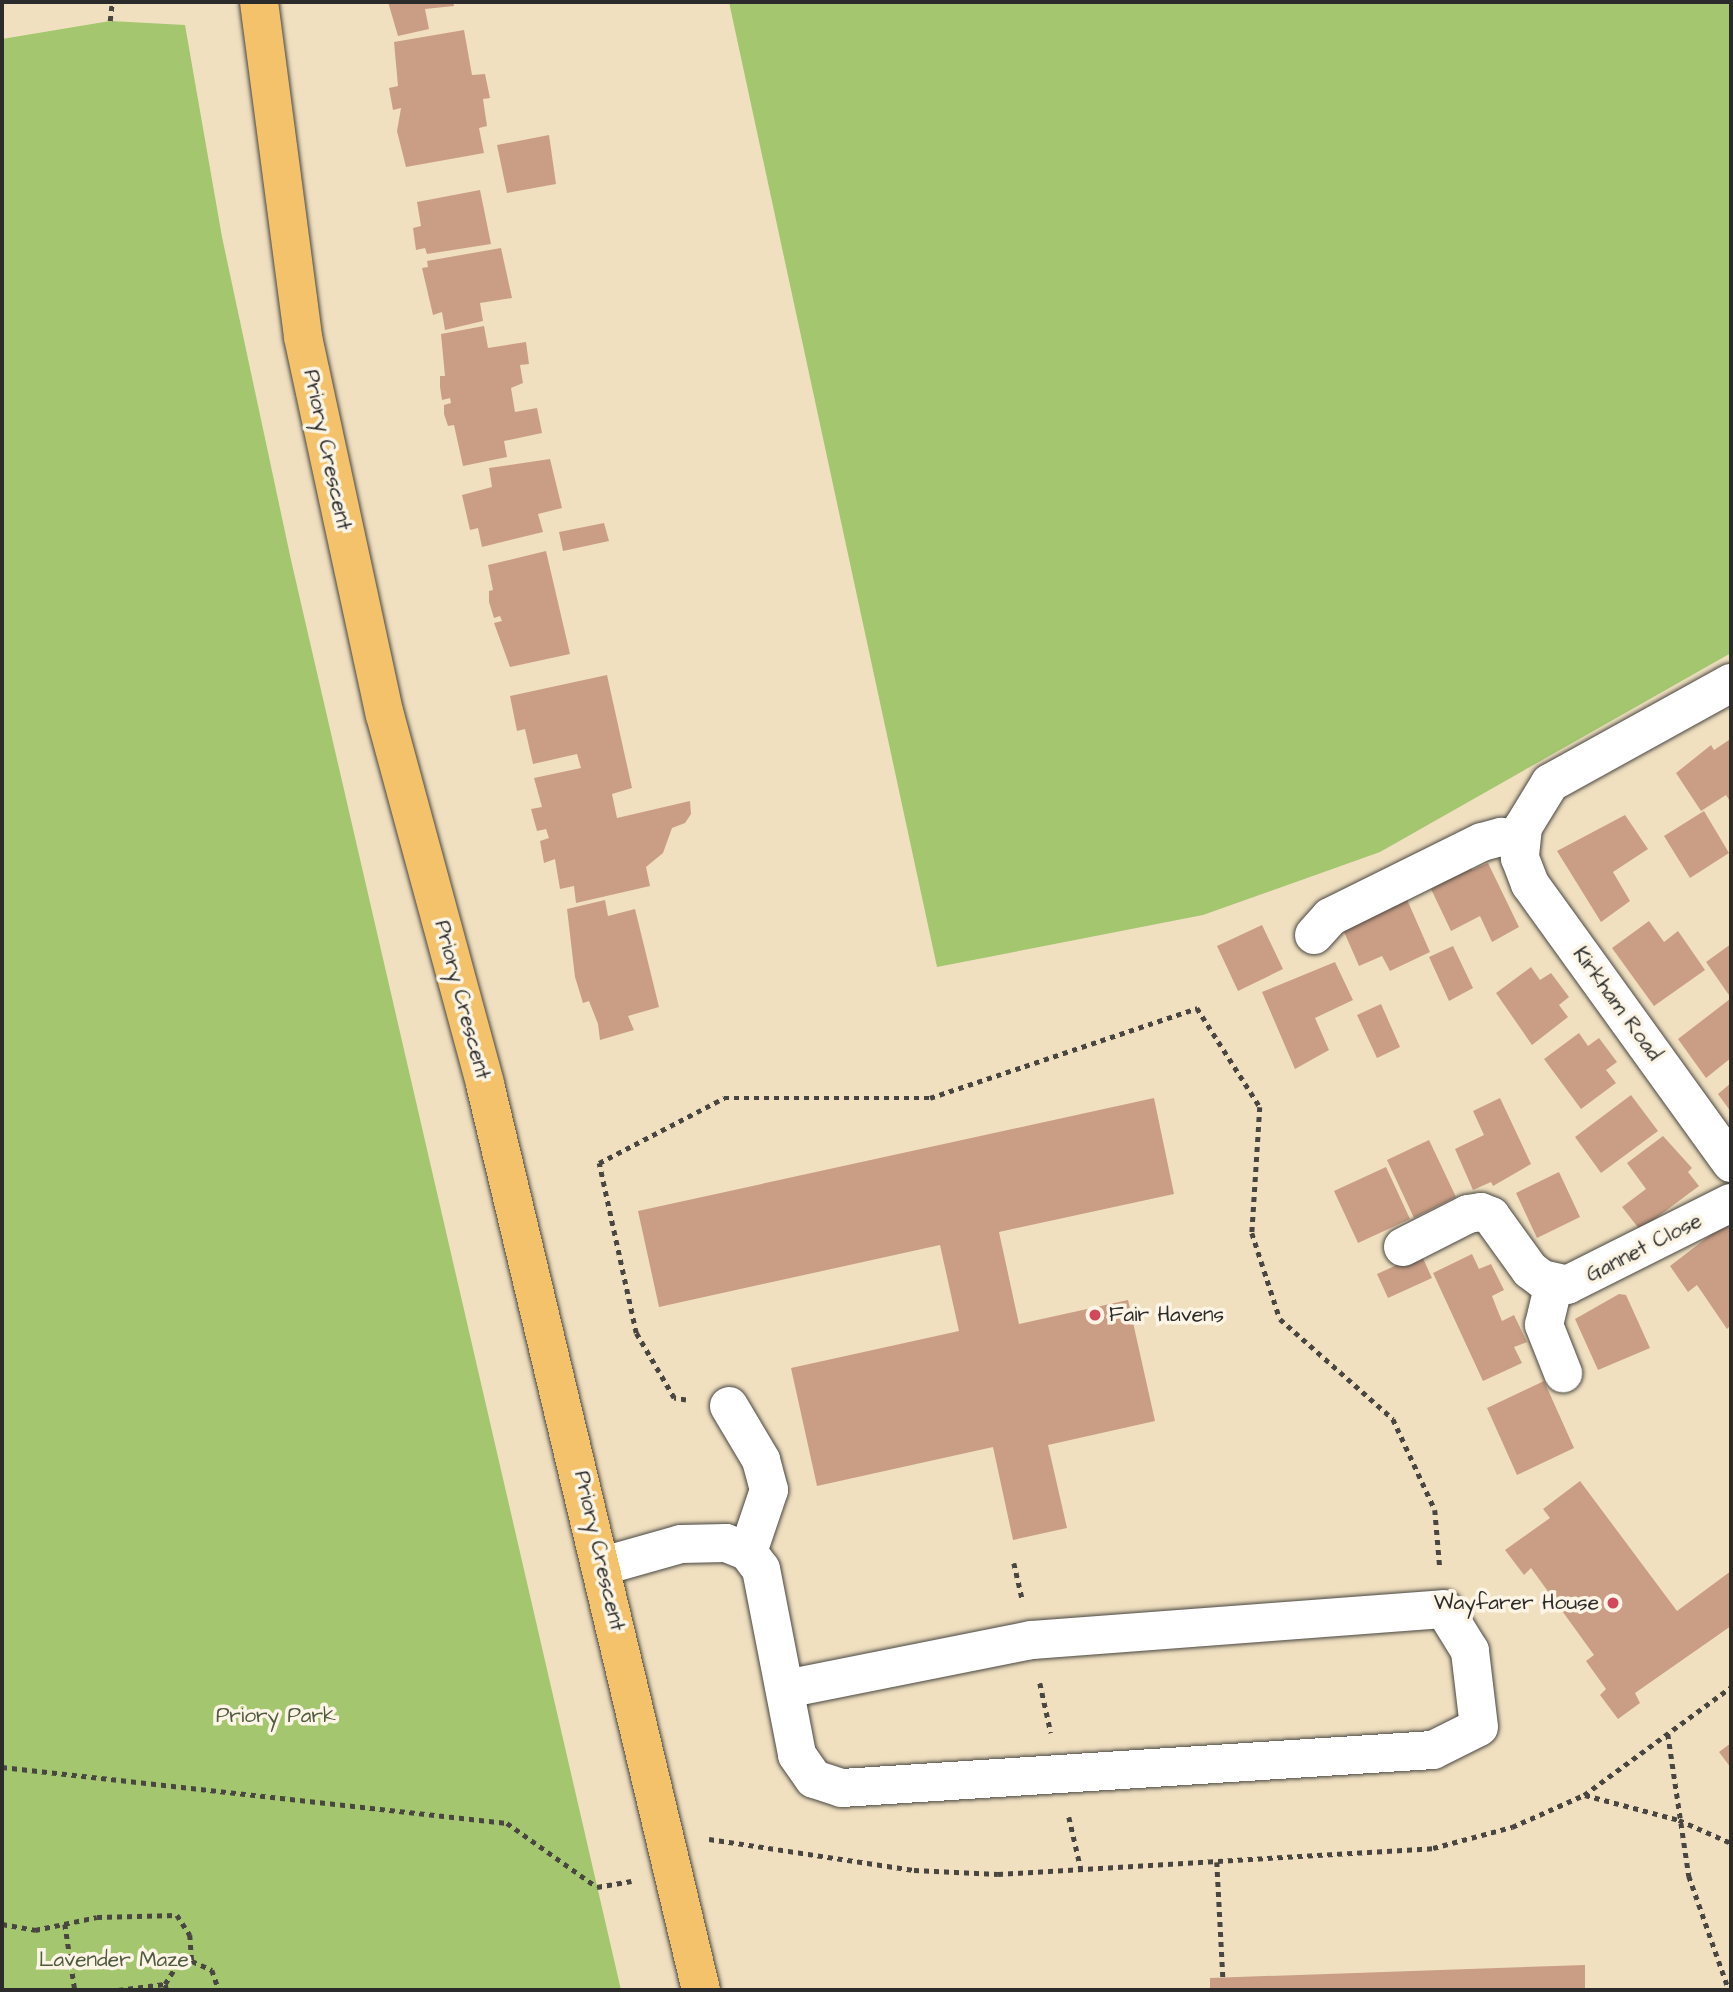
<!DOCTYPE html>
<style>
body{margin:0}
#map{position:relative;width:1733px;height:1992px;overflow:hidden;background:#f0e0c0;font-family:"Architects Daughter",sans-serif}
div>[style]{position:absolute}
.green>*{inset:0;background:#a3c66f}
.building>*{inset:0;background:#ca9e85}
.path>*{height:4.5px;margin-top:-2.25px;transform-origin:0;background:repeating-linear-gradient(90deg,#494641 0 5px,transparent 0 10px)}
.roads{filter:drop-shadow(0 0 2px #494641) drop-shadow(0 0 2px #494641)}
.minor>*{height:38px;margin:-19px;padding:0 19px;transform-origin:19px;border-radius:19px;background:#fff}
.major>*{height:38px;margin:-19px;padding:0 19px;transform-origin:19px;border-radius:19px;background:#f3c26a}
.dots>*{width:19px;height:19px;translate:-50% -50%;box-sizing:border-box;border:4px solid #fcf5e5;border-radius:50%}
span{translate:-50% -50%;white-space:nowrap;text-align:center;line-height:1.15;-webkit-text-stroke:7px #fcf5e5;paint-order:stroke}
.street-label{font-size:21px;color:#2b2b2b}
.poi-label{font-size:21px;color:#2b2b2b}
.left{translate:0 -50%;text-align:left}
.right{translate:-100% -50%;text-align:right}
.park-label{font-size:21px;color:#4f5a3f}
.frame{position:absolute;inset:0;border:4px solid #2b2b2b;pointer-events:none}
</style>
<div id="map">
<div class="green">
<div style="clip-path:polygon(729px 2px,1731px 2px,1731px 653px,1380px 852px,1203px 915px,937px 967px)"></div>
<div style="clip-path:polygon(110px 21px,185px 25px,222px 237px,291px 560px,621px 1990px,2px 1990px,2px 39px)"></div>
</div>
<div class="building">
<div style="clip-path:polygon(388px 2px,453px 2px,454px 6px,425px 9px,429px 29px,398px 36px)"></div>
<div style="clip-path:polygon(464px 30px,472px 75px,485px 74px,490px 98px,483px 99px,487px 126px,479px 128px,484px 153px,406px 167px,397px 131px,401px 108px,393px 110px,389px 88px,398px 86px,394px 42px)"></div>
<div style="clip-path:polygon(549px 135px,556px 184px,507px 193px,497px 145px)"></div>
<div style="clip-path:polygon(480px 190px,491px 244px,427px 254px,425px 248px,416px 250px,413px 228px,421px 226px,417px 202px)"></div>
<div style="clip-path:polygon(501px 248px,512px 298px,480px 303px,483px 321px,445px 330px,442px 312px,433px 315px,422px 268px,428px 267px,427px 261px)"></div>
<div style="clip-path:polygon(484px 326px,488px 348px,526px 342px,529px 364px,520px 365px,523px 383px,511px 388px,515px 412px,537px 408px,542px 433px,504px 441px,507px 457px,463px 466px,454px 425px,448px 426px,444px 414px,444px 405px,451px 403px,450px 398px,442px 400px,440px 387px,440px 376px,445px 376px,441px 334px)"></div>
<div style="clip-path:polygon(550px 459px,562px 508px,538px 514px,543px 532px,482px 547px,478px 528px,470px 530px,462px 495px,492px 487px,489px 468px)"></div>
<div style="clip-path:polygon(604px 523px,609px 541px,563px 551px,559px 532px)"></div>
<div style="clip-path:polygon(546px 551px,570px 654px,510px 667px,494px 623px,502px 621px,500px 616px,494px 618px,489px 602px,489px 591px,493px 590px,488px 565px)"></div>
<div style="clip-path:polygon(607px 675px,632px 788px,612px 794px,617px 818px,690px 801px,691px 814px,685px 823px,672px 828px,663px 853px,646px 867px,650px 886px,576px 903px,574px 886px,560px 889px,555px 859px,544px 863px,540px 841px,549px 838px,546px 829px,537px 831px,531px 809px,542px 807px,534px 778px,581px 768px,577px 754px,533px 764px,525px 729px,517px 731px,510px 696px)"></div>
<div style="clip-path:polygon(1729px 740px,1731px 803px,1726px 795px,1701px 811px,1676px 773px,1711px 745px,1714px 750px)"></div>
<div style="clip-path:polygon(1704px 811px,1729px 853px,1690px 878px,1664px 836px)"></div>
<div style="clip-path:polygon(1625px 815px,1648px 849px,1613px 872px,1630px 901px,1601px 922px,1557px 851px)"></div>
<div style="clip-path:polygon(1488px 863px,1519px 927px,1492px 942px,1480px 916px,1451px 931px,1431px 889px,1470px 865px,1472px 870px)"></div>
<div style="clip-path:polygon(1405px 895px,1430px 952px,1390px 971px,1382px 956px,1359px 966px,1341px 925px)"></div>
<div style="clip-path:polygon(605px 900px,608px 916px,635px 909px,659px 1007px,628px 1016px,634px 1030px,600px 1040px,598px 1024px,589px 1001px,583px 1003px,575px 977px,567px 909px)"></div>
<div style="clip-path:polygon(1649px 921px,1664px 942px,1678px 931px,1705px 970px,1654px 1006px,1612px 948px)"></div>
<div style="clip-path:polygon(1262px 925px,1283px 969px,1238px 991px,1217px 946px)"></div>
<div style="clip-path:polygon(1731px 944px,1731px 998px,1706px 962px)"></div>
<div style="clip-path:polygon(1453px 946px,1473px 988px,1449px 1001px,1429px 957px)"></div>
<div style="clip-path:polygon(1335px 962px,1353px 1000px,1315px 1018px,1329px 1050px,1295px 1069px,1262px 992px)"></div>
<div style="clip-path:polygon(1531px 967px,1540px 980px,1551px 973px,1569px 997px,1559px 1005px,1568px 1017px,1532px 1045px,1496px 993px)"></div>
<div style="clip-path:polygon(1730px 999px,1731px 1058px,1706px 1078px,1678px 1039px)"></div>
<div style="clip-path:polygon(1381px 1004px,1400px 1047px,1377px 1058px,1357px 1015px)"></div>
<div style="clip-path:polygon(1579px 1033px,1588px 1046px,1599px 1038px,1617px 1062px,1606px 1070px,1616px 1083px,1581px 1109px,1544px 1059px)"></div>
<div style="clip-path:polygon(1731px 1083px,1731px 1112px,1718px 1094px)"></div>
<div style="clip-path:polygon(1631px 1095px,1658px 1131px,1601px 1173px,1575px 1137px)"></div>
<div style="clip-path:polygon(1154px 1098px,1174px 1194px,999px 1232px,1019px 1324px,1128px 1300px,1155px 1421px,1048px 1445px,1067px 1528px,1013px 1540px,993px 1447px,817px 1486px,791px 1368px,959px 1331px,940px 1245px,659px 1307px,638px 1211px)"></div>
<div style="clip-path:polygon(1500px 1098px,1531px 1164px,1493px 1186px,1491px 1182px,1473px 1190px,1455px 1149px,1484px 1135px,1473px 1111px)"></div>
<div style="clip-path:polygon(1663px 1136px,1692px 1168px,1688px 1172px,1699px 1186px,1640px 1230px,1622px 1207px,1646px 1189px,1627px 1163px)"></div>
<div style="clip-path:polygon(1429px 1140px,1456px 1197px,1414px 1218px,1387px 1160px)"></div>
<div style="clip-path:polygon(1386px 1167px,1410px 1219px,1358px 1243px,1334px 1191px)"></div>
<div style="clip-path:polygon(1559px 1172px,1580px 1217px,1537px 1238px,1516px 1193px)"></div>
<div style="clip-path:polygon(1726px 1223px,1731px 1231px,1731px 1325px,1727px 1329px,1697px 1285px,1688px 1292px,1670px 1266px)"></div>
<div style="clip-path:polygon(1421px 1254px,1432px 1278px,1388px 1298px,1377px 1274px)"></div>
<div style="clip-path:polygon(1472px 1254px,1479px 1269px,1491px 1264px,1504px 1290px,1492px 1296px,1497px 1309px,1502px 1321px,1514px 1315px,1527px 1342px,1514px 1347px,1522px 1363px,1483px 1381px,1433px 1273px)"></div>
<div style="clip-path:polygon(1619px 1294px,1626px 1295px,1650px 1348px,1598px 1370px,1575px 1319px)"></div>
<div style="clip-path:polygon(1544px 1381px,1574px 1448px,1517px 1475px,1487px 1408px)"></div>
<div style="clip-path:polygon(1580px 1481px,1677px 1611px,1731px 1571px,1731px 1626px,1635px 1693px,1640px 1703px,1618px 1719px,1600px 1695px,1606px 1689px,1586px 1661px,1594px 1655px,1531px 1568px,1524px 1575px,1505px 1550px,1550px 1518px,1543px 1509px)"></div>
<div style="clip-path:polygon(1731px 1743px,1731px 1768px,1719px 1752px)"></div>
<div style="clip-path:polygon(1585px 1965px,1585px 1990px,1210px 1990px,1210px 1978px)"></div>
</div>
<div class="path">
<div style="left:110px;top:21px;width:19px;rotate:-84deg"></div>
<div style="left:686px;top:1400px;width:12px;rotate:-171deg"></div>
<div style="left:674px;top:1398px;width:75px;rotate:-120.3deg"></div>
<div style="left:636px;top:1333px;width:174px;rotate:-102.3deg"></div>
<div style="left:599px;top:1163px;width:141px;rotate:-27.5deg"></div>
<div style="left:724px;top:1098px;width:206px"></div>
<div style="left:930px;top:1098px;width:282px;rotate:-18.6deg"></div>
<div style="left:1197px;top:1008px;width:117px;rotate:57.5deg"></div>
<div style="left:1260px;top:1107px;width:126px;rotate:93.6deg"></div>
<div style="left:1252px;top:1233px;width:90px;rotate:72deg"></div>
<div style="left:1280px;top:1319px;width:151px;rotate:41.5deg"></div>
<div style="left:1393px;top:1419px;width:100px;rotate:65.2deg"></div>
<div style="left:1435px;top:1510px;width:58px;rotate:85.1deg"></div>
<div style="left:1014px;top:1563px;width:37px;rotate:77deg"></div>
<div style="left:1040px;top:1683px;width:51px;rotate:77.6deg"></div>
<div style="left:1668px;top:1734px;width:144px;rotate:81.6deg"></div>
<div style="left:1689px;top:1876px;width:121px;rotate:70.7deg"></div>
<div style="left:2px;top:1767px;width:508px;rotate:6.33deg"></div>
<div style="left:507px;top:1823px;width:110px;rotate:35.4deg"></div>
<div style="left:597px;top:1887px;width:35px;rotate:-10deg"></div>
<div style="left:1585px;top:1795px;width:97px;rotate:14.9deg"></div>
<div style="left:1679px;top:1820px;width:57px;rotate:23.9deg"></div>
<div style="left:1069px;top:1817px;width:53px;rotate:77deg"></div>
<div style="left:709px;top:1839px;width:207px;rotate:8.6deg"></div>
<div style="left:914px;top:1870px;width:84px;rotate:2.7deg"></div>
<div style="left:998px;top:1874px;width:436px;rotate:-3.4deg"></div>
<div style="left:1433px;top:1848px;width:82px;rotate:-14.9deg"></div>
<div style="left:1512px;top:1827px;width:79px;rotate:-24deg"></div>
<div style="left:1584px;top:1795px;width:182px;rotate:-36.3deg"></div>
<div style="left:1217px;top:1862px;width:115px;rotate:87deg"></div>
<div style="left:2px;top:1924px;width:34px;rotate:10deg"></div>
<div style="left:35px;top:1930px;width:63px;rotate:-11.8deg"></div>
<div style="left:97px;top:1917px;width:80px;rotate:-1.4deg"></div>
<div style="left:177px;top:1915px;width:24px;rotate:57deg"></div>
<div style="left:190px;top:1935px;width:26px;rotate:86deg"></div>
<div style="left:65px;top:1924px;width:67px;rotate:81.4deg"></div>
<div style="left:118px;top:1990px;width:47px;rotate:-7.3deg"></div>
<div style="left:166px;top:1990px;width:6px;rotate:-99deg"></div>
<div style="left:165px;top:1984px;width:22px;rotate:-58deg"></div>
<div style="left:177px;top:1965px;width:16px;rotate:-15deg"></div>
<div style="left:192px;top:1961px;width:22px;rotate:24deg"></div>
<div style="left:212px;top:1970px;width:21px;rotate:71deg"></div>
</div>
<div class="roads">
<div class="minor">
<div style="left:1731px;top:683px;width:207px;rotate:151.1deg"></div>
<div style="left:1550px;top:783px;width:52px;rotate:121.5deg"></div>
<div style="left:1523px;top:827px;width:31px;rotate:96deg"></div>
<div style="left:1520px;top:858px;width:28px;rotate:69deg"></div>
<div style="left:1530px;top:884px;width:344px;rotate:54.2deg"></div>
<div style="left:1314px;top:935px;width:24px;rotate:-48deg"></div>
<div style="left:1330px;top:917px;width:169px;rotate:-26.3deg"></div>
<div style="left:1482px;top:842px;width:20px;rotate:-15deg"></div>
<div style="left:1501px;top:837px;width:20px;rotate:6deg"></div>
<div style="left:1403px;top:1247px;width:73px;rotate:-26.9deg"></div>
<div style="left:1468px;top:1214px;width:13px;rotate:-9deg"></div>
<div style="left:1481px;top:1212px;width:11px;rotate:22deg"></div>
<div style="left:1491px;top:1216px;width:67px;rotate:54.2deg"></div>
<div style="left:1530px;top:1270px;width:15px;rotate:37deg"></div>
<div style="left:1542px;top:1279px;width:26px;rotate:13deg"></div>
<div style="left:1567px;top:1285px;width:183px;rotate:-26.6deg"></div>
<div style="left:1554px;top:1283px;width:43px;rotate:103.4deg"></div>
<div style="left:1544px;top:1325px;width:52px;rotate:68.4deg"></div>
<div style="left:729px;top:1406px;width:63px;rotate:59.3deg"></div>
<div style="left:761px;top:1460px;width:31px;rotate:75deg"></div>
<div style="left:769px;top:1490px;width:65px;rotate:108.7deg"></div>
<div style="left:603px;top:1566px;width:81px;rotate:-15.8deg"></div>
<div style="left:681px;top:1544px;width:45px;rotate:-1.3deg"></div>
<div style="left:726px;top:1543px;width:24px;rotate:22deg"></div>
<div style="left:748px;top:1552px;width:21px;rotate:53deg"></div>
<div style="left:761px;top:1569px;width:189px;rotate:79deg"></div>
<div style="left:797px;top:1755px;width:29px;rotate:55deg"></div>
<div style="left:814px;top:1779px;width:29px;rotate:18deg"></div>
<div style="left:842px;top:1788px;width:592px;rotate:-3.68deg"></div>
<div style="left:1433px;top:1750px;width:51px;rotate:-26.6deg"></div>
<div style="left:1479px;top:1727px;width:77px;rotate:-96.8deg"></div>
<div style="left:1470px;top:1651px;width:49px;rotate:-121.8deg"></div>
<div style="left:1444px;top:1609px;width:414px;rotate:175.7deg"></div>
<div style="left:1031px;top:1640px;width:251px;rotate:168.7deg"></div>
</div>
<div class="major">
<div style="left:259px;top:2px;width:338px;rotate:82.5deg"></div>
<div style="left:303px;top:337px;width:387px;rotate:77.8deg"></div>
<div style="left:385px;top:715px;width:382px;rotate:74.8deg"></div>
<div style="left:485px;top:1084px;width:931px;rotate:76.59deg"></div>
</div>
</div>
<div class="dots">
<div style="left:1095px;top:1315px;background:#d1495b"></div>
<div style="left:1613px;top:1603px;background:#d1495b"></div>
</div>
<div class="street-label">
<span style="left:327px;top:450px;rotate:78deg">Priory Crescent</span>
<span style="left:462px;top:1000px;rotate:75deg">Priory Crescent</span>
<span style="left:1617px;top:1004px;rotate:54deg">Kirkham Road</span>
<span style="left:1644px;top:1248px;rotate:-27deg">Gannet Close</span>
<span style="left:599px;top:1551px;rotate:77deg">Priory Crescent</span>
</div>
<div class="poi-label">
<span class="left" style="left:1109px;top:1315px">Fair Havens</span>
<span class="right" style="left:1599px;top:1603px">Wayfarer House</span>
</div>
<div class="park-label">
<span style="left:276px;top:1716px">Priory Park</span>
<span style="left:114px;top:1960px">Lavender Maze</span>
</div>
<div class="frame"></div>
</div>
